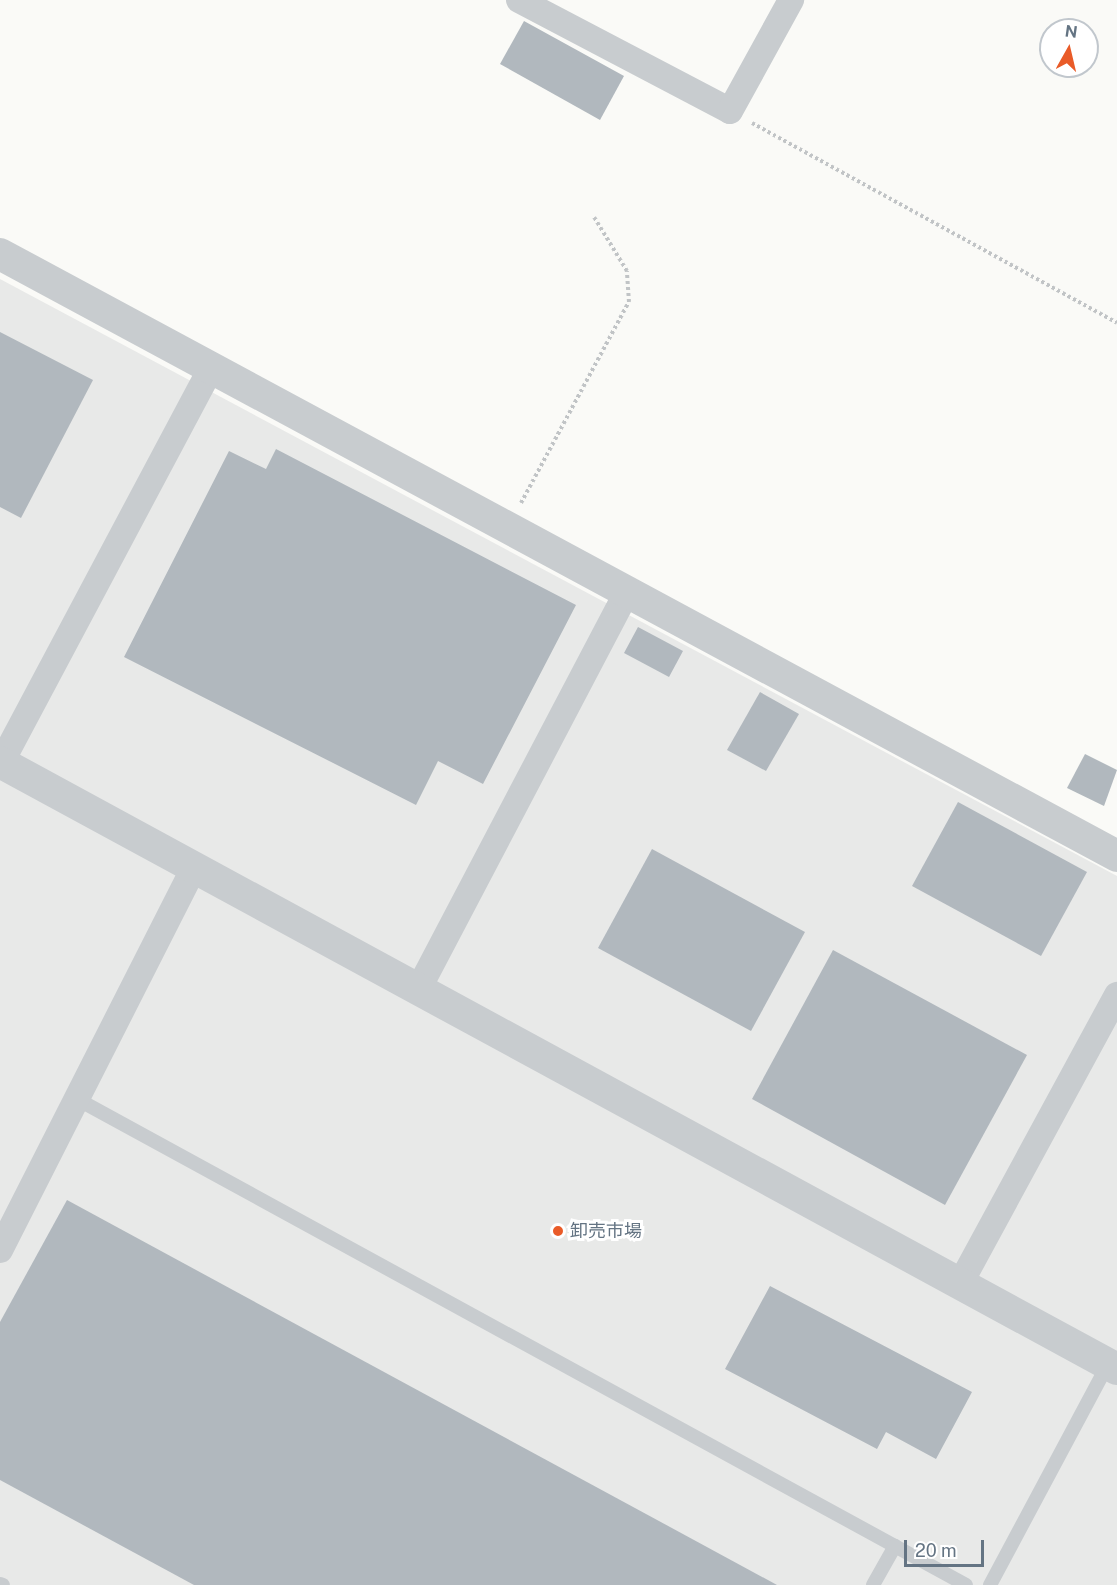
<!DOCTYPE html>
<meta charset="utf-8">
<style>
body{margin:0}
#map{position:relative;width:1117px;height:1585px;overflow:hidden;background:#fafaf7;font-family:"Public Sans","Noto Sans JP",sans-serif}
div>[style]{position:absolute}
.built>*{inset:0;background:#e8e9e8}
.building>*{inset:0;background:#b1b8be}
.path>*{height:4px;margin-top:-2px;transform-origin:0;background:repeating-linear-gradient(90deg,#c1c4c6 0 3px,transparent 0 6px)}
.service>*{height:14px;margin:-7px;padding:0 7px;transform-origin:7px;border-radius:7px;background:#c8cccf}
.minor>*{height:26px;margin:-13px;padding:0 13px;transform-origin:13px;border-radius:13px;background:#c8cccf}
.tertiary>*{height:32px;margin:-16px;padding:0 16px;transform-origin:16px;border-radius:16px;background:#c8cccf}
.dots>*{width:16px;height:16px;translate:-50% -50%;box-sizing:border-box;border:3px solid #fff;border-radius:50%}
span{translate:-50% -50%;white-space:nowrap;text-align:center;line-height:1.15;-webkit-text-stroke:6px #fff;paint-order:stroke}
.poi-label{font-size:18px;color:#647483}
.left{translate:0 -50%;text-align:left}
.north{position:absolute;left:1039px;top:18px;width:60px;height:60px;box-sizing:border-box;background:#fff;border:2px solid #c1c7cd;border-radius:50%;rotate:8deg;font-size:16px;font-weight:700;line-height:24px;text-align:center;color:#647483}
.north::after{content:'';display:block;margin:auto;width:21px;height:27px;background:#e95b28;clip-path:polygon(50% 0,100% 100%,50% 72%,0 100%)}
.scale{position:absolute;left:904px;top:1540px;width:80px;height:27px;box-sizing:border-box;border:3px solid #647483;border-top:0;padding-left:8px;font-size:18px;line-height:21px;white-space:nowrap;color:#647483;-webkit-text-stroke:4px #fff;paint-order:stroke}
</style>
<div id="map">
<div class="built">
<div style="clip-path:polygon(0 279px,1117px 876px,1117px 1585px,0 1585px)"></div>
</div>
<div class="building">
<div style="clip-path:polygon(524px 21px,624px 76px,600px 120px,500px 64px)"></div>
<div style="clip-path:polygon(0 332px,93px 380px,21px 518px,0 507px)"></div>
<div style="clip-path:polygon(276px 449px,576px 605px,483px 784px,438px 761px,416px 805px,124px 657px,229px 451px,266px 469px)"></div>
<div style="clip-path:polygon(638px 627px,683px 651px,669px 677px,624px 653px)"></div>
<div style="clip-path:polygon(760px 692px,799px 714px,766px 771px,727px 750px)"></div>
<div style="clip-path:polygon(1085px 754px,1117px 770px,1104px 806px,1067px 788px)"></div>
<div style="clip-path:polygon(958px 802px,1087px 872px,1041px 956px,912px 886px)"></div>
<div style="clip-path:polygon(652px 849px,805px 932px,751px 1031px,598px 948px)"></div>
<div style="clip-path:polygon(833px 950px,1027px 1055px,945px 1205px,752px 1099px)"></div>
<div style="clip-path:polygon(67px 1200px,777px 1585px,194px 1585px,0 1480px,0 1322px)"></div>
<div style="clip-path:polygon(770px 1286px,972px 1392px,936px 1459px,886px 1432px,877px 1449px,725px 1369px)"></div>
</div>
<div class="path">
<div style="left:752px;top:123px;width:416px;rotate:28.7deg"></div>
<div style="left:521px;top:503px;width:228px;rotate:-61.8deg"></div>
<div style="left:629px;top:302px;width:31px;rotate:-94deg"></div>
<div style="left:627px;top:271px;width:63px;rotate:-121.4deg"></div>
</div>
<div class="service">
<div style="left:77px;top:1099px;width:1013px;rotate:28.66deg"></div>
<div style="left:0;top:1584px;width:3px;rotate:18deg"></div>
<div style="left:873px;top:1585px;width:45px;rotate:-60.6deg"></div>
<div style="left:990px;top:1585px;width:251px;rotate:-61.9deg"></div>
</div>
<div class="minor">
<div style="left:519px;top:0;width:238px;rotate:27.7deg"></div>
<div style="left:730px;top:111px;width:127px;rotate:-61.2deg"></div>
<div style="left:1px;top:763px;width:449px;rotate:-62deg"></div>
<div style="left:418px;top:990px;width:450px;rotate:-62.3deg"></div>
<div style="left:0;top:1250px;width:429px;rotate:-63.1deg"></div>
<div style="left:960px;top:1284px;width:329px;rotate:-61.5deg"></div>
</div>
<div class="tertiary">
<div style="left:0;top:254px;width:1269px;rotate:28.32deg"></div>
<div style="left:0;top:762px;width:1271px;rotate:28.52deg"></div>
</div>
<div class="dots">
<div style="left:558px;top:1231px;background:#e95b28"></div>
</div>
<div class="poi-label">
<span class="left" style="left:570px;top:1231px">卸売市場</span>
</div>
<div class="north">N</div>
<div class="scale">20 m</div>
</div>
